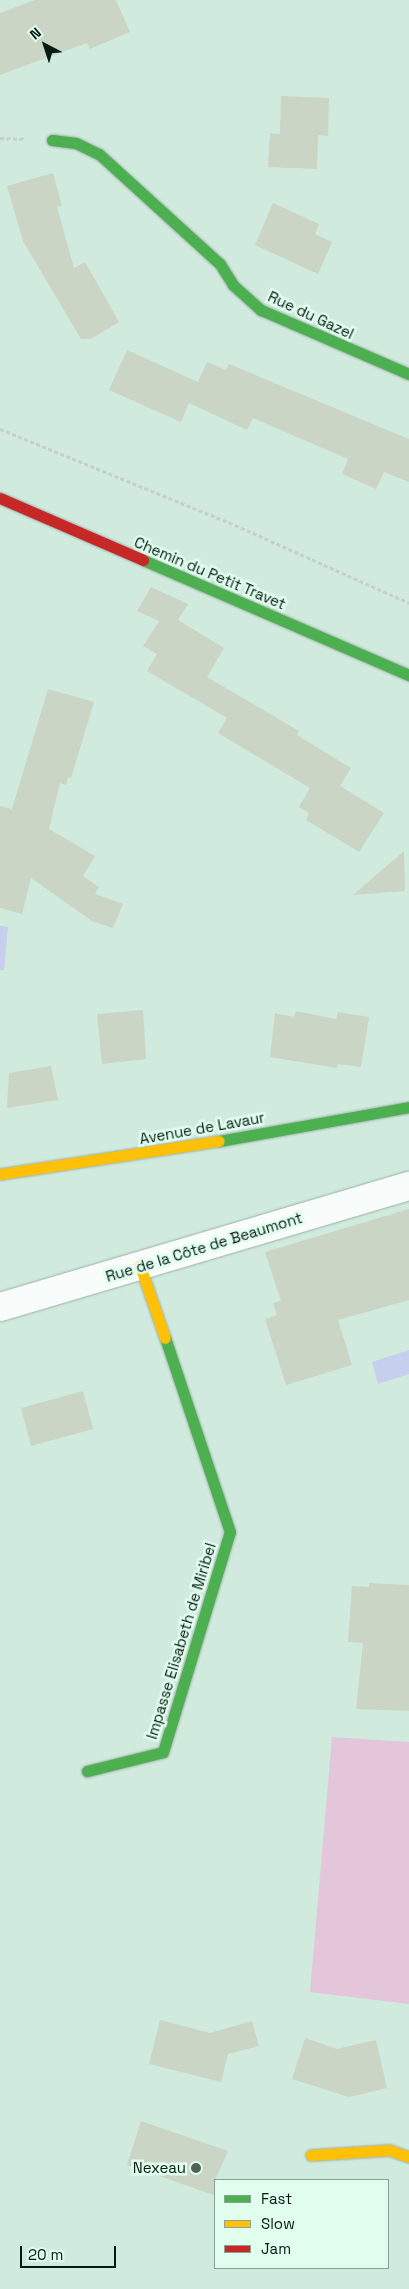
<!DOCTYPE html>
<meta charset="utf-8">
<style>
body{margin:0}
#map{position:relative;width:409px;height:2289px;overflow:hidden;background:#d0eadd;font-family:"Space Grotesk",sans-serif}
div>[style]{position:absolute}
.green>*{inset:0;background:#e3c6d9}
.water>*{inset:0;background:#c6cfee}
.building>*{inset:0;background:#cad5c6}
.path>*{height:3px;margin-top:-1.5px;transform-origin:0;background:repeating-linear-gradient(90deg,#c7cfca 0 4px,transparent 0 6.5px)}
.roads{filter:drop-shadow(0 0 1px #9db1a7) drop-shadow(0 0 1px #9db1a7)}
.street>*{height:28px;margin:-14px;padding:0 14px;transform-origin:14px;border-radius:14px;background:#f8fcfa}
.fast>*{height:11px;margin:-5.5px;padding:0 5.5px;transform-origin:5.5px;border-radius:5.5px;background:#4caf50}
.slow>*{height:11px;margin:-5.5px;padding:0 5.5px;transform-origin:5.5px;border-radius:5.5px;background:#ffc107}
.jam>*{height:11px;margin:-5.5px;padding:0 5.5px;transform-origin:5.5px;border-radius:5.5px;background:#c62828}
.dots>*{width:14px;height:14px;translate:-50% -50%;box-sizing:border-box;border:2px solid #e0fdee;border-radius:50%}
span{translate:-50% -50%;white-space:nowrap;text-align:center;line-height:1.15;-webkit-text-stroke:5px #e0fdee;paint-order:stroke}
.street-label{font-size:15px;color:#071a11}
.poi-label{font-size:15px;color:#071a11}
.right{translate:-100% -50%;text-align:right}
.legend{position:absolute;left:214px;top:2179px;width:175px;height:90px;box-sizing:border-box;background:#e0fdee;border:1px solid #89a296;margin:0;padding:6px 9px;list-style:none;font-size:15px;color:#071a11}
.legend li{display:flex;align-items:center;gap:10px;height:25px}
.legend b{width:25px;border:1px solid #89a296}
.north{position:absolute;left:20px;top:20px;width:50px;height:50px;-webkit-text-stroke:4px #e0fdee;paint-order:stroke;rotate:320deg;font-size:14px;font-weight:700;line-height:20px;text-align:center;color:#071a11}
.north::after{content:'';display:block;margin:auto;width:18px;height:22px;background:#071a11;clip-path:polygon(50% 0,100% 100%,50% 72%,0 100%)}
.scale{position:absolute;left:20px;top:2246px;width:96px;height:22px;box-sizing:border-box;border:2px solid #071a11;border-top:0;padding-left:6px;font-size:15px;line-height:18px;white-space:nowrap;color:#071a11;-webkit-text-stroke:4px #e0fdee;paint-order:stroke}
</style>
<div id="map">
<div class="green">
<div style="clip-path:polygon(332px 1737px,409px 1742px,409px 2004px,310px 1992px)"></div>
</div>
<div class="water">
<div style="clip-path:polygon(0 926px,8px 927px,4px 970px,0 970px)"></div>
<div style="clip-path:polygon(409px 1350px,409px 1374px,378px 1384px,372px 1362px)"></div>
</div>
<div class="building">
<div style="clip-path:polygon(35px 0,116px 0,130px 32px,90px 49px,87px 43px,0 75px,0 13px)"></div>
<div style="clip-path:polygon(281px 96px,329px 98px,328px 136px,318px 135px,317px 169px,268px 167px,270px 133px,280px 134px)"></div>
<div style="clip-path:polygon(53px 173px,62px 206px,57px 207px,74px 268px,85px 262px,119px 322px,91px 339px,81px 339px,23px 241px,7px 186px)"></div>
<div style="clip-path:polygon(273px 203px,319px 224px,315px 234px,332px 242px,318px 274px,255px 245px)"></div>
<div style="clip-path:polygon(127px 350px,198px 382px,196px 386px,207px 362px,226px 370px,229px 364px,409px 439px,409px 482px,384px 472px,376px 489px,342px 474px,348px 459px,253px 418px,247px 430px,189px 403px,181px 422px,109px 390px)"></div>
<div style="clip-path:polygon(151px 587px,188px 604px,178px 620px,224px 648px,207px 677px,299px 731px,297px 735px,351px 768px,340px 786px,384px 813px,359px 852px,306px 820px,309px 813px,299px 807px,310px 788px,218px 733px,227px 718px,147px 671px,157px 654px,143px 646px,159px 621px,137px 611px)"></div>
<div style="clip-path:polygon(48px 689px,94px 702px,71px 778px,68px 777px,66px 785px,60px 783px,49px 829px,95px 856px,83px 876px,99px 887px,95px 894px,123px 904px,113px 928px,92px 921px,31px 878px,22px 914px,0 908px,0 806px,12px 809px)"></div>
<div style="clip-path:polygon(404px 851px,405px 891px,353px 895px)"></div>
<div style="clip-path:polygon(143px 1010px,146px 1059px,102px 1064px,97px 1014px)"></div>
<div style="clip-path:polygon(296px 1011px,336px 1019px,338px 1012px,369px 1017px,361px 1067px,338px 1064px,337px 1068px,270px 1057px,275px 1013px,294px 1017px)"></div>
<div style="clip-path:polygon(51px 1066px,58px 1100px,7px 1108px,9px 1073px)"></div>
<div style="clip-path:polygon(409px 1209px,409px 1300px,338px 1320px,352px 1365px,286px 1385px,265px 1319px,277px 1315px,273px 1303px,281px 1301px,265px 1252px)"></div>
<div style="clip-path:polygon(83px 1391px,93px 1429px,31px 1446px,21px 1408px)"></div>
<div style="clip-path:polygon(369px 1583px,409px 1585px,409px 1711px,356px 1709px,363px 1643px,348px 1642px,352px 1586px,369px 1587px)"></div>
<div style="clip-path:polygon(160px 2020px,210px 2033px,252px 2021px,259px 2046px,228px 2054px,221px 2082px,149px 2064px)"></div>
<div style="clip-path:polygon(305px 2038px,337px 2049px,376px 2040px,387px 2088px,349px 2097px,292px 2079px)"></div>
<div style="clip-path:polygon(141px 2121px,228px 2151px,215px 2180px,214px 2195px,127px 2165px)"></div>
</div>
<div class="path">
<div style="left:0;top:138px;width:24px;rotate:2deg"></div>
<div style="left:0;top:429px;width:254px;rotate:22.2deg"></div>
<div style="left:235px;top:525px;width:191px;rotate:24.1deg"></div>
</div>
<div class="roads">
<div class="street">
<div style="left:0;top:1307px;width:427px;rotate:-16.5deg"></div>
</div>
<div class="fast">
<div style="left:52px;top:140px;width:24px;rotate:7deg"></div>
<div style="left:76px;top:143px;width:25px;rotate:26deg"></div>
<div style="left:99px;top:154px;width:164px;rotate:42.3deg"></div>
<div style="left:220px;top:264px;width:25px;rotate:58deg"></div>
<div style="left:233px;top:285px;width:38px;rotate:42deg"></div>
<div style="left:261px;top:310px;width:161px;rotate:23.4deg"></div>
<div style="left:143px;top:560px;width:290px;rotate:23.4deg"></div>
<div style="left:219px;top:1141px;width:193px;rotate:-10.1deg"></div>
<div style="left:87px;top:1771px;width:78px;rotate:-14deg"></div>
<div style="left:163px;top:1752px;width:230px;rotate:-73.1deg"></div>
<div style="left:230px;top:1532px;width:205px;rotate:-108.5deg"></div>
</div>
<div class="slow">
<div style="left:0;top:1174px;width:221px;rotate:-8.6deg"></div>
<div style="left:140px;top:1266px;width:76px;rotate:70.9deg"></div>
<div style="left:311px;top:2155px;width:78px;rotate:-3.7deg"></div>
<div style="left:389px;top:2150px;width:21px;rotate:19deg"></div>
</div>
<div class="jam">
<div style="left:0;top:498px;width:156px;rotate:23.4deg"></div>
</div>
</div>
<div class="dots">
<div style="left:196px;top:2168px;background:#4d6358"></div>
</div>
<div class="street-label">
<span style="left:311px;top:315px;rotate:25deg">Rue du Gazel</span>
<span style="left:210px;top:573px;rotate:23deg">Chemin du Petit Travet</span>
<span style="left:202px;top:1128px;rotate:-10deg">Avenue de Lavaur</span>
<span style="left:204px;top:1247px;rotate:-17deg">Rue de la Côte de Beaumont</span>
<span style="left:181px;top:1641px;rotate:-73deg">Impasse Elisabeth de Miribel</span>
</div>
<div class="poi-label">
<span class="right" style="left:186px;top:2168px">Nexeau</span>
</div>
<ul class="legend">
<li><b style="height:6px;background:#4caf50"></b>Fast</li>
<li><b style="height:6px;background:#ffc107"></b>Slow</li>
<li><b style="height:6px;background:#c62828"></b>Jam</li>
</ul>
<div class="north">N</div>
<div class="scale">20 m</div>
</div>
